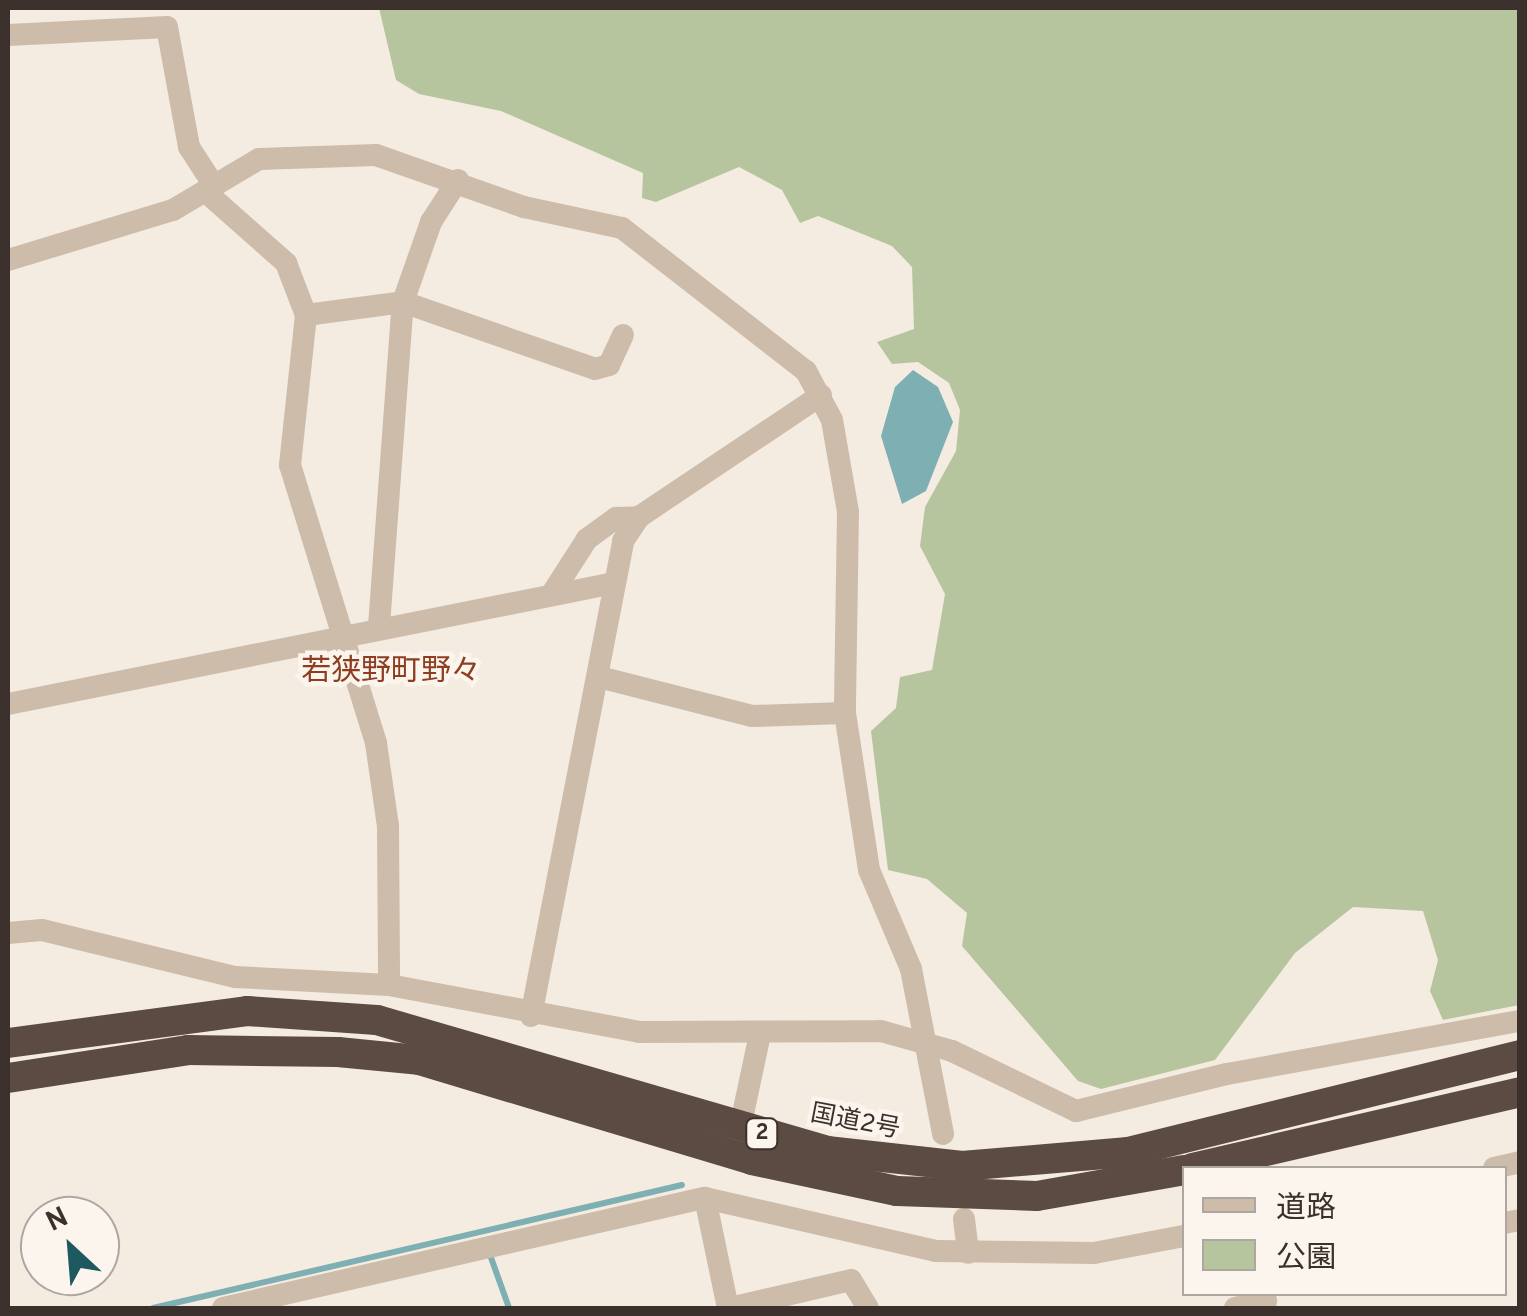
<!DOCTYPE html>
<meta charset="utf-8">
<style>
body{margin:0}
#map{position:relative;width:1527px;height:1316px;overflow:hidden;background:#f4ece1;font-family:Overpass,"Noto Sans JP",sans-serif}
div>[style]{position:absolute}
.green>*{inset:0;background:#b7c59f}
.water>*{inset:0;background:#7eafb3}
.stream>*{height:6px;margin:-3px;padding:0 3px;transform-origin:3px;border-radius:3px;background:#7eafb3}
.minor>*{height:22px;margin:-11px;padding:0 11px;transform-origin:11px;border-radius:11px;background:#cebcab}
.highway>*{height:30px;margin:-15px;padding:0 15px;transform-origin:15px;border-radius:15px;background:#5c4b42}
span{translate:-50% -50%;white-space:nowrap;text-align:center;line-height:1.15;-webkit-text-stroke:9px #fbf5ee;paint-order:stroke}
.shield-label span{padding:2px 8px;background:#fbf5ee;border:2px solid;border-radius:8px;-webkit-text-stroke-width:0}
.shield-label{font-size:22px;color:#3b302b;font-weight:700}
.street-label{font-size:25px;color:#3b302b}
.quarter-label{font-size:30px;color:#8e3d20}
.frame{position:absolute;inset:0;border:10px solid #3b302b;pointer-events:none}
.legend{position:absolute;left:1182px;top:1166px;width:325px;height:130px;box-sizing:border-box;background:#fbf5ee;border:2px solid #aea6a0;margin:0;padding:12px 18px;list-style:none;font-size:30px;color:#3b302b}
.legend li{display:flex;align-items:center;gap:20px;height:50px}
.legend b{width:50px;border:2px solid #aea6a0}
.north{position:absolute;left:20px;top:1196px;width:100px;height:100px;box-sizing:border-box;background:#fbf5ee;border:2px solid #aea6a0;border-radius:50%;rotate:334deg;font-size:28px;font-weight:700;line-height:40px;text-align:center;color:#3b302b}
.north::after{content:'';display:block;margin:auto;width:35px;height:45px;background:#1e595f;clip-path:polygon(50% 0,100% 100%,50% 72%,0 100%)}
</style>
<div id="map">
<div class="green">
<div style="clip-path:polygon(379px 8px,1519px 8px,1519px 1005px,1443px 1020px,1430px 991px,1438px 960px,1423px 911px,1353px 907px,1295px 953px,1215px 1060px,1101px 1089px,1078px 1081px,962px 946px,967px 913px,927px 879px,888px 870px,871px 731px,896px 708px,900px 677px,932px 670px,945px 594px,920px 546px,925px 507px,956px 451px,960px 410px,949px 383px,918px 362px,892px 364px,877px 342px,914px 329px,912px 267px,892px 246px,818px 216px,800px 223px,782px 190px,739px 167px,656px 202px,642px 198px,643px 173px,501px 111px,419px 94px,396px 80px)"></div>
</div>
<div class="water">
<div style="clip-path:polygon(913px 370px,938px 387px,953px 422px,926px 491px,902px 504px,881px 436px,895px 387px)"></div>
</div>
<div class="stream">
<div style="left:489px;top:1252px;width:59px;rotate:70.3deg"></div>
<div style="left:153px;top:1308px;width:543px;rotate:-13.09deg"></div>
</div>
<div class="minor">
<div style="left:8px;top:35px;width:159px;rotate:-2.9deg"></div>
<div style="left:167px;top:27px;width:122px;rotate:79.6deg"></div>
<div style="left:189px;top:147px;width:44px;rotate:57deg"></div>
<div style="left:207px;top:193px;width:106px;rotate:41.5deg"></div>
<div style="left:286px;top:263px;width:56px;rotate:69deg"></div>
<div style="left:306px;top:315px;width:151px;rotate:96.1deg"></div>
<div style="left:290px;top:465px;width:291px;rotate:72.8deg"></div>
<div style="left:376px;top:743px;width:84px;rotate:81.8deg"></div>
<div style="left:388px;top:826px;width:159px;rotate:89.6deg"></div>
<div style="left:8px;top:260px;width:172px;rotate:-16.9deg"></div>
<div style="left:173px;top:210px;width:100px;rotate:-30.7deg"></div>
<div style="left:259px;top:159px;width:117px;rotate:-2deg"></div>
<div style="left:376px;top:155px;width:157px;rotate:19.4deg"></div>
<div style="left:524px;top:207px;width:100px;rotate:12.1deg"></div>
<div style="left:622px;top:228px;width:233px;rotate:37.9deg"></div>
<div style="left:806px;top:371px;width:55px;rotate:62deg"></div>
<div style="left:832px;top:420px;width:93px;rotate:80.1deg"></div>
<div style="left:848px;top:512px;width:201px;rotate:90.9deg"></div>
<div style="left:845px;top:713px;width:159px;rotate:81.3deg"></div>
<div style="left:869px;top:870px;width:108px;rotate:67deg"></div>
<div style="left:911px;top:969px;width:168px;rotate:79deg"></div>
<div style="left:306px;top:315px;width:98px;rotate:-7.6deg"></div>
<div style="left:403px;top:302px;width:203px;rotate:19.2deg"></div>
<div style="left:595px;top:369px;width:15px;rotate:-16deg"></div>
<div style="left:609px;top:365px;width:33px;rotate:-65deg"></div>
<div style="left:553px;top:592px;width:63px;rotate:-57.3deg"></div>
<div style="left:587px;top:539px;width:36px;rotate:-36deg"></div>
<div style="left:616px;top:518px;width:23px;rotate:-2deg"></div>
<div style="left:379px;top:626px;width:325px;rotate:-85.8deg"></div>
<div style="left:403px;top:302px;width:85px;rotate:-70.7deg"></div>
<div style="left:431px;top:222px;width:50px;rotate:-57.3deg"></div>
<div style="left:599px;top:677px;width:158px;rotate:14.3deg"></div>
<div style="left:752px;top:716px;width:93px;rotate:-1.8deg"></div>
<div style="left:8px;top:704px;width:618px;rotate:-11.29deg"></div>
<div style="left:8px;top:933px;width:34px;rotate:-5deg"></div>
<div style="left:42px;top:930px;width:199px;rotate:13.7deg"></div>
<div style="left:235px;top:977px;width:154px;rotate:3deg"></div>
<div style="left:389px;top:985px;width:254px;rotate:10.6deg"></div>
<div style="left:639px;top:1032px;width:242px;rotate:-0.2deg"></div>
<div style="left:881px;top:1031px;width:74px;rotate:15.7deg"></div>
<div style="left:952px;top:1051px;width:138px;rotate:25.8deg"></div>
<div style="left:1076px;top:1111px;width:155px;rotate:-13.8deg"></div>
<div style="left:1227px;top:1074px;width:298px;rotate:-10.3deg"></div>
<div style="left:531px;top:1016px;width:484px;rotate:-79deg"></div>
<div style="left:623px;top:541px;width:29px;rotate:-56deg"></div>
<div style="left:639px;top:517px;width:219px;rotate:-33.8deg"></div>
<div style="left:740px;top:1128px;width:96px;rotate:-78deg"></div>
<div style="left:1494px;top:1168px;width:27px;rotate:-13deg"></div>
<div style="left:705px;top:1198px;width:112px;rotate:78.2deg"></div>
<div style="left:964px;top:1219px;width:34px;rotate:83deg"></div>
<div style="left:1504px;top:1223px;width:16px;rotate:-11deg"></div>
<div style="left:223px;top:1308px;width:494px;rotate:-12.9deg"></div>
<div style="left:705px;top:1198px;width:237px;rotate:12.9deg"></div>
<div style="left:936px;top:1251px;width:158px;rotate:0.7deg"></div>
<div style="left:1094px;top:1253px;width:92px;rotate:-10.7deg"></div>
<div style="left:730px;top:1308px;width:124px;rotate:-13deg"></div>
<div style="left:851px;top:1280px;width:33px;rotate:59deg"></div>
<div style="left:1235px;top:1308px;width:32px;rotate:-13deg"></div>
</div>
<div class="highway">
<div style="left:8px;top:1043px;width:241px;rotate:-7.6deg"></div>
<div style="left:247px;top:1011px;width:130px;rotate:4deg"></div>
<div style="left:377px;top:1020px;width:469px;rotate:16.2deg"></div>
<div style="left:827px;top:1151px;width:136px;rotate:6.3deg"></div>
<div style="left:962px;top:1166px;width:167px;rotate:-4.8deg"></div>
<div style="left:1128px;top:1152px;width:404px;rotate:-13.9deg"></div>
<div style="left:8px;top:1078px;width:182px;rotate:-8.8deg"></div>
<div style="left:188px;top:1050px;width:150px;rotate:0.8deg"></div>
<div style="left:338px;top:1052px;width:81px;rotate:5.6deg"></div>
<div style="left:419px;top:1060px;width:348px;rotate:16.7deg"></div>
<div style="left:752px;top:1160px;width:148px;rotate:12.1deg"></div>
<div style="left:897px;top:1191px;width:140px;rotate:2deg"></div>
<div style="left:1037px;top:1196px;width:149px;rotate:-10deg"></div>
<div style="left:1192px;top:1168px;width:337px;rotate:-13deg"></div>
</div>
<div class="shield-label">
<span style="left:762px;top:1134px">2</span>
</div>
<div class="street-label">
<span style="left:855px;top:1123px;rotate:11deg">国道2号</span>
</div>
<div class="quarter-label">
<span style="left:391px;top:673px">若狭野町野々</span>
</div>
<div class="frame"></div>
<ul class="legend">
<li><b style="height:12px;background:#cebcab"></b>道路</li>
<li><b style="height:28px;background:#b7c59f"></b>公園</li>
</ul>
<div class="north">N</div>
</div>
